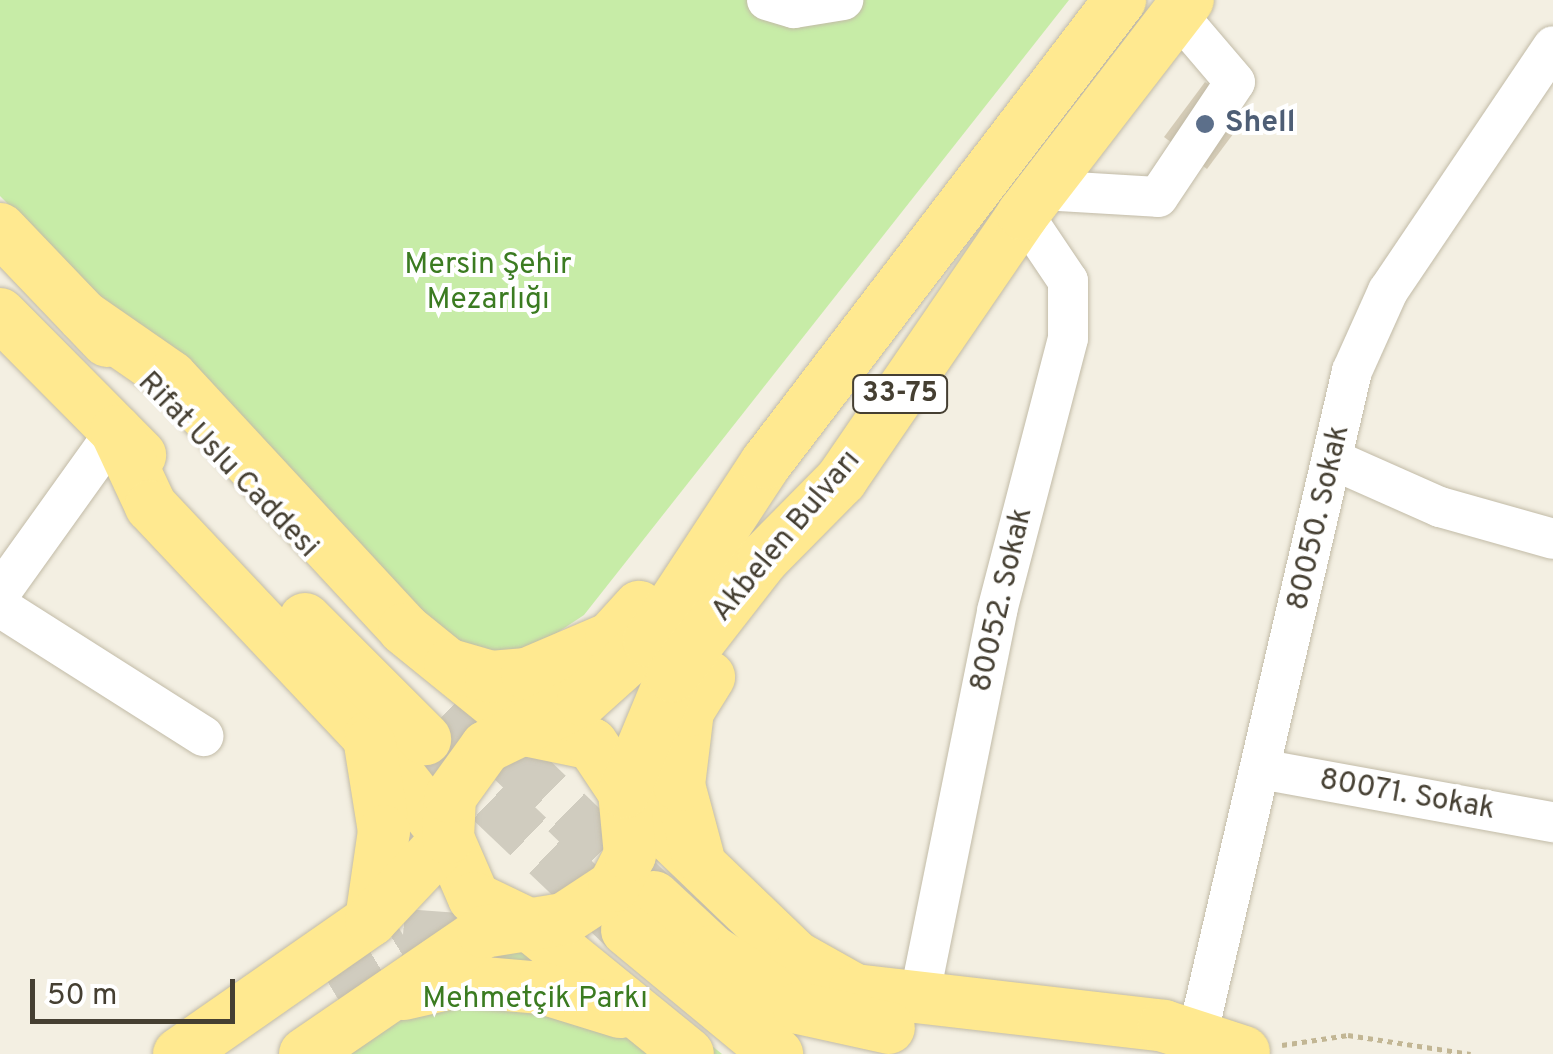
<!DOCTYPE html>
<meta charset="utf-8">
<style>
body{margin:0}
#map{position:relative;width:1553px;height:1054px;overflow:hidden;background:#f3efe2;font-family:Overpass,sans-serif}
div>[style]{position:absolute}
.green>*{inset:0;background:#c7eca7}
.building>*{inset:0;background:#d5ccb7}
.major-tunnel>*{height:52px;margin-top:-26px;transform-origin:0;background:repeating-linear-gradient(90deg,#d0ccbf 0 52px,transparent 0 78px)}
.path>*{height:5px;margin-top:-2.5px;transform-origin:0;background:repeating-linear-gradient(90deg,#c2b694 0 5px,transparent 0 10px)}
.roads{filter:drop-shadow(0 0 2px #c2bba7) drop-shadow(0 0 2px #c2bba7)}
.minor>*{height:40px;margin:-20px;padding:0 20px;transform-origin:20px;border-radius:20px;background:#fff}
.major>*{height:52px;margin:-26px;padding:0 26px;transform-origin:26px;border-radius:26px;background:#ffe990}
.dots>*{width:28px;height:28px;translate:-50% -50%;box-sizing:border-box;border:5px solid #fff;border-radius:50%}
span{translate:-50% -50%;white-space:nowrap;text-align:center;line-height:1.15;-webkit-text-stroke:8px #fff;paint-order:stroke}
.shield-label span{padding:2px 8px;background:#fff;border:2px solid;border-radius:8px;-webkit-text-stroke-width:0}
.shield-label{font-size:28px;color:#453f32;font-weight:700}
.service-label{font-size:30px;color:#4e5e75;font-weight:700}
.left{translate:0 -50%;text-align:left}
.park-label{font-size:30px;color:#3b7b21}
.street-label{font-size:30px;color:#453f32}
.scale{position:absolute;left:30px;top:979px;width:205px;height:45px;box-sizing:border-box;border:5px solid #453f32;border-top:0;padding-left:12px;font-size:30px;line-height:35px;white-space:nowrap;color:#453f32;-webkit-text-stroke:8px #fff;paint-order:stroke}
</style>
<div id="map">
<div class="green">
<div style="clip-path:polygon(0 0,1069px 0,584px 615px,510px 664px,465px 659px,0 196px)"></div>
<div style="clip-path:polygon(531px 944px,606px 961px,722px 1054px,347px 1054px,468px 950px)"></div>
</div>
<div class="building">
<div style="clip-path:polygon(1205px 82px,1248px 114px,1207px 169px,1164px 137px)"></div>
</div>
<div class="major-tunnel">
<div style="left:454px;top:704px;width:277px;rotate:44deg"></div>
<div style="left:434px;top:747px;width:266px;rotate:43.5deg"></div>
<div style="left:327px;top:981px;width:89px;rotate:-31.2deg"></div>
<div style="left:403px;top:935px;width:95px;rotate:4.2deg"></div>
</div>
<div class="path">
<div style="left:1282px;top:1045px;width:67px;rotate:-8.6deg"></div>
<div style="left:1348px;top:1035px;width:124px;rotate:8.8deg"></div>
</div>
<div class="roads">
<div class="minor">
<div style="left:767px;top:0;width:28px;rotate:17deg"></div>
<div style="left:794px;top:8px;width:50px;rotate:-9.3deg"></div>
<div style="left:1041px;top:190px;width:117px;rotate:3.4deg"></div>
<div style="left:1158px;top:197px;width:138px;rotate:-56.2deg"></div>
<div style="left:1235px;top:82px;width:89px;rotate:-130.5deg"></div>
<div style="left:1336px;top:461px;width:114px;rotate:23.9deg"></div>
<div style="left:1440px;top:507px;width:117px;rotate:15.8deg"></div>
<div style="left:0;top:593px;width:199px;rotate:-54.4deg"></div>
<div style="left:0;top:607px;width:241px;rotate:32.4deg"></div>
<div style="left:1260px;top:769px;width:298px;rotate:10.3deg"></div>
<div style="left:919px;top:999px;width:396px;rotate:-78.6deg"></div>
<div style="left:997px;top:611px;width:282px;rotate:-75.4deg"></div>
<div style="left:1068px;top:338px;width:57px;rotate:-90deg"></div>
<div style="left:1068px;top:281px;width:81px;rotate:-123.9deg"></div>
<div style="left:1197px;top:1037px;width:684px;rotate:-76.9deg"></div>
<div style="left:1352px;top:371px;width:88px;rotate:-65.8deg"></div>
<div style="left:1388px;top:291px;width:295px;rotate:-56deg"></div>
</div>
<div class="major">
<div style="left:0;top:229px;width:155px;rotate:46.3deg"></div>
<div style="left:0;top:314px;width:199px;rotate:45.2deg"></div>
<div style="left:83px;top:316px;width:107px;rotate:34.7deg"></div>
<div style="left:171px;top:377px;width:343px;rotate:47.2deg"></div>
<div style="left:404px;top:629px;width:162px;rotate:39deg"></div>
<div style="left:530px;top:731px;width:63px;rotate:11.8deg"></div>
<div style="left:592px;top:744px;width:58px;rotate:56.3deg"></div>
<div style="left:624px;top:792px;width:238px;rotate:43.8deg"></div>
<div style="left:796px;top:957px;width:68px;rotate:29.2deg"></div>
<div style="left:855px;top:990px;width:311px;rotate:6.6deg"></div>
<div style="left:1164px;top:1026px;width:84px;rotate:18deg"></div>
<div style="left:116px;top:431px;width:83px;rotate:65deg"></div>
<div style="left:151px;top:506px;width:318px;rotate:46.7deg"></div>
<div style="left:369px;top:737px;width:128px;rotate:52deg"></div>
<div style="left:448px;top:838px;width:65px;rotate:66.6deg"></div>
<div style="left:474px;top:898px;width:60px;rotate:25.7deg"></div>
<div style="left:528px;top:924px;width:206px;rotate:39.1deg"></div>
<div style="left:305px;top:619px;width:170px;rotate:45deg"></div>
<div style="left:450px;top:665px;width:43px;rotate:16.3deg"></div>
<div style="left:491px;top:677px;width:36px;rotate:-5deg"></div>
<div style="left:527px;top:674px;width:91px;rotate:-23.2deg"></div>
<div style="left:611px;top:638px;width:42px;rotate:-47.9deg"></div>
<div style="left:370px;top:744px;width:88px;rotate:80.9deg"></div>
<div style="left:384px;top:831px;width:90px;rotate:98.3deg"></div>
<div style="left:698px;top:856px;width:73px;rotate:-105deg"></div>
<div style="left:679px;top:785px;width:75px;rotate:-83.1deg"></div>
<div style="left:688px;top:711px;width:40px;rotate:-58deg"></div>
<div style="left:654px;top:897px;width:79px;rotate:43deg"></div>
<div style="left:712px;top:951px;width:104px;rotate:33.2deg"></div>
<div style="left:799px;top:1008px;width:92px;rotate:12.5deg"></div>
<div style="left:627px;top:930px;width:195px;rotate:39.6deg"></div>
<div style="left:404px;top:994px;width:57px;rotate:-13.1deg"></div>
<div style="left:460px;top:981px;width:82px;rotate:4.9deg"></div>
<div style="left:542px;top:988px;width:82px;rotate:17.1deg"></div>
<div style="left:179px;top:1054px;width:234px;rotate:-34.9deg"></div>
<div style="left:371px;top:920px;width:112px;rotate:-46.8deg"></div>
<div style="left:448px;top:838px;width:41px;rotate:-87.2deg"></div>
<div style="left:450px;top:797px;width:62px;rotate:-54.2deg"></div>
<div style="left:486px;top:747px;width:108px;rotate:-25.9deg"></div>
<div style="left:583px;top:700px;width:89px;rotate:-41.8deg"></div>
<div style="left:649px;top:641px;width:213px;rotate:-56.7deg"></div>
<div style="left:766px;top:463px;width:583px;rotate:-52.6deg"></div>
<div style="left:305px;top:1054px;width:216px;rotate:-34.4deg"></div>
<div style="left:483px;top:932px;width:82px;rotate:-9.1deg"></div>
<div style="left:564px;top:919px;width:60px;rotate:-33.4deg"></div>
<div style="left:614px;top:886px;width:35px;rotate:-63deg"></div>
<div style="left:630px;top:855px;width:63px;rotate:-95.4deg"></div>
<div style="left:624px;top:792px;width:126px;rotate:-67.5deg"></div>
<div style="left:672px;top:676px;width:150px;rotate:-52.1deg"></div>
<div style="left:764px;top:558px;width:110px;rotate:-45.4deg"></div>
<div style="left:841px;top:480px;width:322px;rotate:-55.6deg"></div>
<div style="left:1023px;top:214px;width:270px;rotate:-52.4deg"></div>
</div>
</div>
<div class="dots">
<div style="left:1205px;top:124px;background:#5c6f8a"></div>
</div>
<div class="shield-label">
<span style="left:900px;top:394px">33-75</span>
</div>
<div class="service-label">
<span class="left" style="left:1225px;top:124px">Shell</span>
</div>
<div class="park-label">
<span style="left:488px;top:283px">Mersin Şehir<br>Mezarlığı</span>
<span style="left:535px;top:1000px">Mehmetçik Parkı</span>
</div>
<div class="street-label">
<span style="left:227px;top:466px;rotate:46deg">Rifat Uslu Caddesi</span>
<span style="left:1320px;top:518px;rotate:-77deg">80050. Sokak</span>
<span style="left:787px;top:537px;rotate:-50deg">Akbelen Bulvarı</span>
<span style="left:1003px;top:600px;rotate:-77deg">80052. Sokak</span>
<span style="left:1407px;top:796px;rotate:10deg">80071. Sokak</span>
</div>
<div class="scale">50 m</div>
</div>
